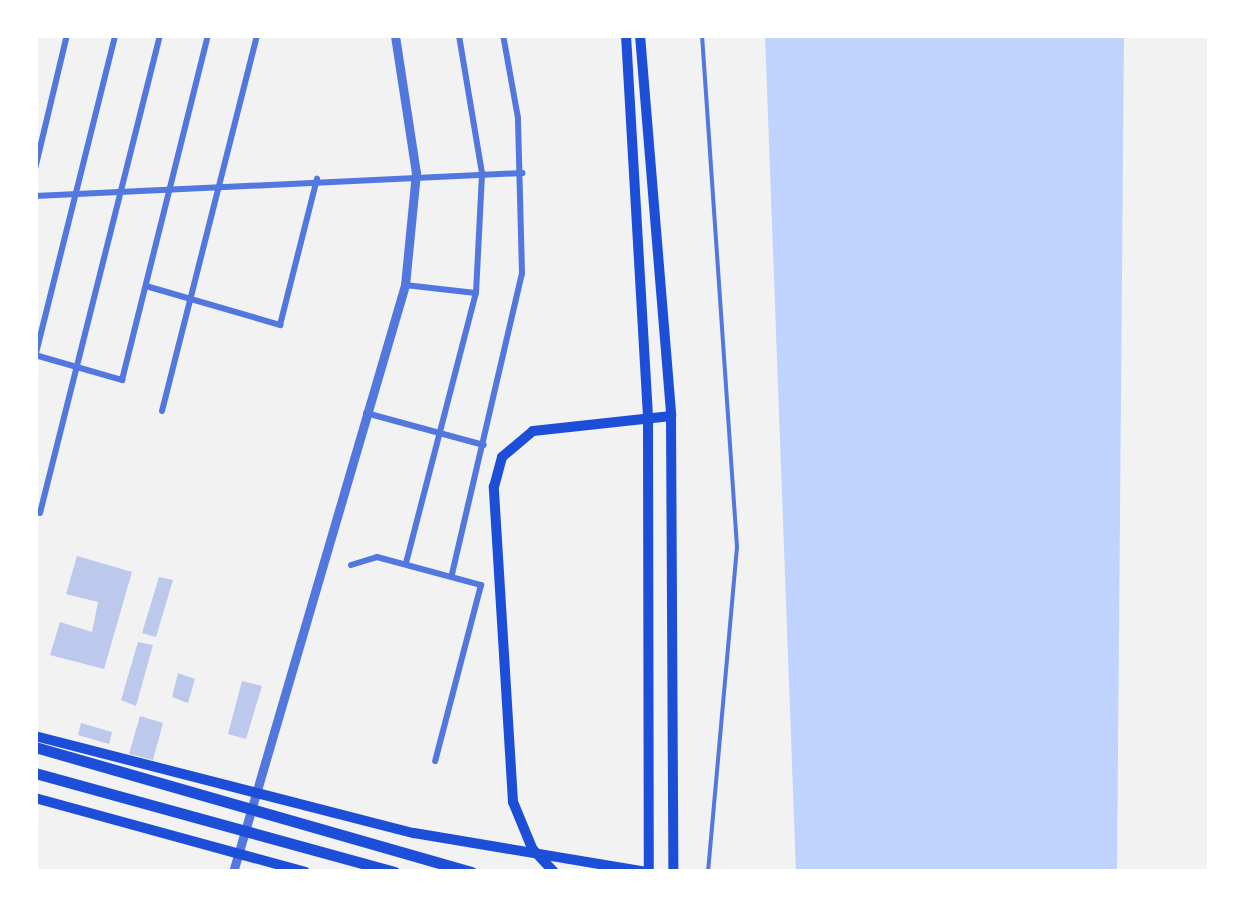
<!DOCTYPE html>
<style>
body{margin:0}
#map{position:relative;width:1245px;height:907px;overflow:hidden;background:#f2f2f2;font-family:"Source Sans 3",sans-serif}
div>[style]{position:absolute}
.water>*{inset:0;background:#bfd3fe}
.building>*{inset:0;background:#bdc9ec}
.service>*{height:4px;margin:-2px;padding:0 2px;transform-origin:2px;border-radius:2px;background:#5277de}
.minor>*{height:6px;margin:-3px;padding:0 3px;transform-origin:3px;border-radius:3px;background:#5277de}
.tertiary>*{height:9px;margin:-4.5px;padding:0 4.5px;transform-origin:4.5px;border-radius:4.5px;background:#5277de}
.secondary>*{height:10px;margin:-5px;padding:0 5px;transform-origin:5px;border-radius:5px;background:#1d4ed8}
.trunk>*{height:11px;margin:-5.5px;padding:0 5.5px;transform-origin:5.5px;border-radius:5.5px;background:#1d4ed8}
span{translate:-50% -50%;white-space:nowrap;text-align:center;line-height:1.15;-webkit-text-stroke:10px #fff;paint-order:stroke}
.frame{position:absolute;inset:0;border:38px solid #fff;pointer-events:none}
</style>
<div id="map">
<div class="water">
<div style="clip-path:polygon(765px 35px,1124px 35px,1117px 872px,796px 872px)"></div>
</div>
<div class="building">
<div style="clip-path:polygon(77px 556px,132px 572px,104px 669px,50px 655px,60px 622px,92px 632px,98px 602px,66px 594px)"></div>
<div style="clip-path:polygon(159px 577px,173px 580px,156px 637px,142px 633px)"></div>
<div style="clip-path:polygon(138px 642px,153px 645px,136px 706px,121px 700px)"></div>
<div style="clip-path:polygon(178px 673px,195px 679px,188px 703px,172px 697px)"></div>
<div style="clip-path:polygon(242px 681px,262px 686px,246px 739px,228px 734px)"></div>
<div style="clip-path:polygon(140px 716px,163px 723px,153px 760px,129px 754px)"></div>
<div style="clip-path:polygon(81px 723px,112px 732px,109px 744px,78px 735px)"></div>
</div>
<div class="service">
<div style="left:702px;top:35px;width:513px;rotate:86.09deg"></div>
<div style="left:737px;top:547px;width:326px;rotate:95.1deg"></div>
</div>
<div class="minor">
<div style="left:35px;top:169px;width:138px;rotate:-76.6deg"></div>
<div style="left:35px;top:196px;width:488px;rotate:-2.7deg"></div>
<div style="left:405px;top:285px;width:71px;rotate:6.4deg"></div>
<div style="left:146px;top:286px;width:140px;rotate:16.2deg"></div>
<div style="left:280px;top:325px;width:151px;rotate:-75.8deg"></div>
<div style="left:35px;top:355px;width:91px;rotate:16deg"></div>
<div style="left:122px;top:380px;width:356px;rotate:-76deg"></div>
<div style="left:35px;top:357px;width:332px;rotate:-76deg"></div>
<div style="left:162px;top:411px;width:388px;rotate:-75.8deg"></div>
<div style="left:366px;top:413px;width:122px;rotate:15.2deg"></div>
<div style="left:40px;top:513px;width:493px;rotate:-75.9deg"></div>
<div style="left:406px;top:563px;width:279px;rotate:-75.5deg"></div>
<div style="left:476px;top:293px;width:120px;rotate:-87.1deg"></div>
<div style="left:482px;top:173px;width:140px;rotate:-99.5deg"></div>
<div style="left:351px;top:565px;width:27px;rotate:-17deg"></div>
<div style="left:377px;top:557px;width:108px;rotate:15.1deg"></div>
<div style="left:481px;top:585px;width:182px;rotate:104.6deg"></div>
<div style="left:452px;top:574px;width:309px;rotate:-76.9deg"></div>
<div style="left:522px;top:273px;width:155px;rotate:-91.5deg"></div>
<div style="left:518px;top:118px;width:84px;rotate:-100.2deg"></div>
</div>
<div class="tertiary">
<div style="left:233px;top:872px;width:612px;rotate:-73.67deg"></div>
<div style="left:405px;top:285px;width:113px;rotate:-84.4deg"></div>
<div style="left:416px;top:173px;width:140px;rotate:-98.7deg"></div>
</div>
<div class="secondary">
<div style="left:626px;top:35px;width:383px;rotate:86.7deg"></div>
<div style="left:648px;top:417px;width:455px;rotate:89.9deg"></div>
<div style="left:640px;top:35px;width:382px;rotate:85.3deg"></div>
<div style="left:671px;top:416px;width:456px;rotate:89.7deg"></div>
<div style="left:35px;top:736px;width:391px;rotate:14.4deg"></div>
<div style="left:414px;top:833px;width:236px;rotate:9.5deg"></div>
<div style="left:35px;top:798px;width:280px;rotate:15.3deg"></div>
<div style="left:554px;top:872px;width:33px;rotate:-133deg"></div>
<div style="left:532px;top:848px;width:50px;rotate:-112.4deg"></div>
<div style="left:513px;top:802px;width:316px;rotate:-93.5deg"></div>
<div style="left:494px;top:487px;width:31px;rotate:-75deg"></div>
<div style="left:502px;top:457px;width:40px;rotate:-40deg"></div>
<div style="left:533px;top:431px;width:139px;rotate:-6.2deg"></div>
</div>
<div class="trunk">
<div style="left:35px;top:747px;width:454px;rotate:16deg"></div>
<div style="left:35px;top:773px;width:373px;rotate:15.4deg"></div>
</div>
<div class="frame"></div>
</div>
